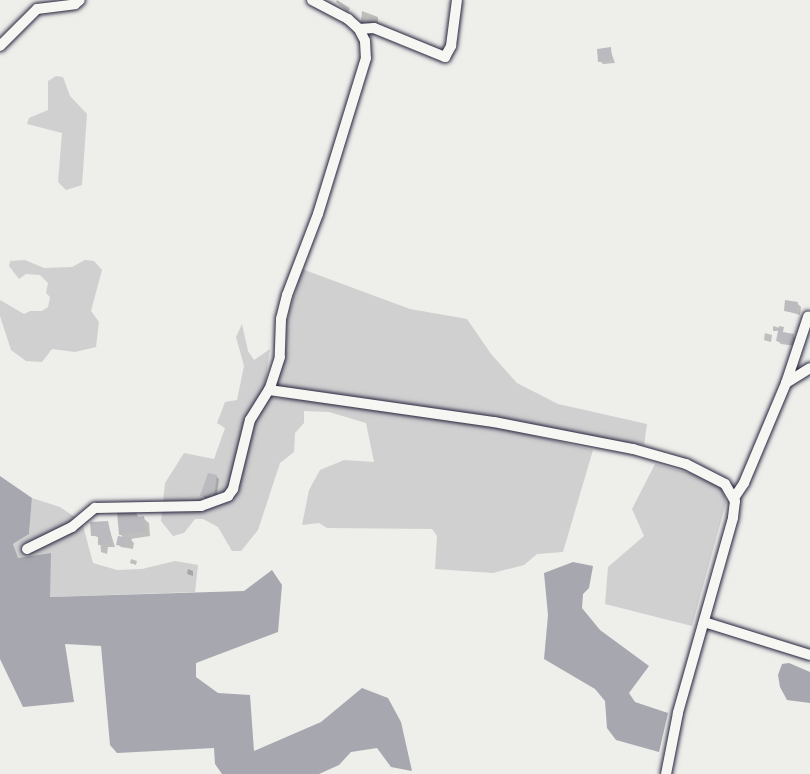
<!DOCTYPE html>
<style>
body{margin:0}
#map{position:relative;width:810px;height:774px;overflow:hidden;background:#eeeeeb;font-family:"Balsamiq Sans",sans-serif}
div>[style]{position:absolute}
.green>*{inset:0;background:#d0d0d1}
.water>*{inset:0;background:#a7a7af}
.shadow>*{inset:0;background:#0003}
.building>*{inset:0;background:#bbbbbf}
.roads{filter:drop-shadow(0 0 2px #22223b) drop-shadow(0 0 2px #22223b)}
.minor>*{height:10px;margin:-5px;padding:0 5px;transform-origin:5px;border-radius:5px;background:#f6f6f2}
span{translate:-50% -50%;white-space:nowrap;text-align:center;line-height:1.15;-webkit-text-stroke:6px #f6f6f2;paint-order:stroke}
</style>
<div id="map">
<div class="green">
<div style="clip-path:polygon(56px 76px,63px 77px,70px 96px,87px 114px,82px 185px,66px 190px,58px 182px,62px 133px,27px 124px,29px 118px,48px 110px,48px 81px)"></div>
<div style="clip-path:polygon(25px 260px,44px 268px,72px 267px,85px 260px,94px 261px,102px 270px,91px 311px,99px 322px,96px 347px,75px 352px,52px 349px,42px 362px,26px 361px,11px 350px,0 316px,0 300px,24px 314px,30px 311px,42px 311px,48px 307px,50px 297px,46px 293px,48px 283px,40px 275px,26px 274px,19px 279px,9px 266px,10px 261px)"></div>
<div style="clip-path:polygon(302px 269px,410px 309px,467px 319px,491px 354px,517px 383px,558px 404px,647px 424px,644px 445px,275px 386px,286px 353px,287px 320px)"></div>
<div style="clip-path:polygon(242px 324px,248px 351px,254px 360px,270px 349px,265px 384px,273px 398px,310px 400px,494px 426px,593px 450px,563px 552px,537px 554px,524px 565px,493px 573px,435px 569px,437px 536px,432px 529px,327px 528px,319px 523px,302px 525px,309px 490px,320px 470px,344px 460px,374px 462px,366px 423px,329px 412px,304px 411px,304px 423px,295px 433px,294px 452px,280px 463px,258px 530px,241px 551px,232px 551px,218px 527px,203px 519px,195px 519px,184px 533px,173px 536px,161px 521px,165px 483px,184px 453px,214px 459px,225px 428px,217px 423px,225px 402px,237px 400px,244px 366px,236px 337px)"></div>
<div style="clip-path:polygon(655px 464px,709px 478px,723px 490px,726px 503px,692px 626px,605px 604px,608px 567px,644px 536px,632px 509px)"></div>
<div style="clip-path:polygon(32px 498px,60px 507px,82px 522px,93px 563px,117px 570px,142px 569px,175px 561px,198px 565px,195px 592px,49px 597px,17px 558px,13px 544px,29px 534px)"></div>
</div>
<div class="water">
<div style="clip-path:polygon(0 476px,32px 498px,29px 534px,13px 544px,18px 558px,51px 553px,50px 597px,244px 591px,272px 570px,282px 585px,278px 632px,196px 663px,196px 677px,218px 693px,250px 695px,254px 751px,321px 722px,362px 688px,388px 698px,401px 722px,412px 771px,391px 767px,377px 748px,351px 752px,339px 765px,319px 774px,222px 774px,215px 764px,214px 748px,117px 753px,110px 745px,101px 646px,65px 644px,74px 702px,23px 707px,0 659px)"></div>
<div style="clip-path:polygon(573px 562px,593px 566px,589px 588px,583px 594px,582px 608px,600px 630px,649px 666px,629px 693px,635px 702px,668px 713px,659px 752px,616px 740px,607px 728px,605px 701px,595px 689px,544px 659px,548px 615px,544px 573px)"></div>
<div style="clip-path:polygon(789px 663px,810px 672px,810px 703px,787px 700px,780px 687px,778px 675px,782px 664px)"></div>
</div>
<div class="shadow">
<div style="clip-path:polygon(337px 0,350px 8px,348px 12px,336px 2px)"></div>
<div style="clip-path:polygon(362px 11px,378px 17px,378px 24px,364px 25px,361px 22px)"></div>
<div style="clip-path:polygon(610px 49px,615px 63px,603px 64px,600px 61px)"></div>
<div style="clip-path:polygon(798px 304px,801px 307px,800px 315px,786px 311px)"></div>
<div style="clip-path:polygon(773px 326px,783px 329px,783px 334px,793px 336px,797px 339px,795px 346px,781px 344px,778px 341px,780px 331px,773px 331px)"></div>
<div style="clip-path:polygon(765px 333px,772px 335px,771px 342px,764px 340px)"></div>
<div style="clip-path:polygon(216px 476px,219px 479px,216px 500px,205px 498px,202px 495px)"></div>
<div style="clip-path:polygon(135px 511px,139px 518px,143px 518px,149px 523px,150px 536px,130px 539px,134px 543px,133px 549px,121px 547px,118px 544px,125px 539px,120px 534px)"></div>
<div style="clip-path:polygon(107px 522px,115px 547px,108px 547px,107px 554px,101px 552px,100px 538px,92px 535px)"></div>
<div style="clip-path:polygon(131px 559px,137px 561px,136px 565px,130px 563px)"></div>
<div style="clip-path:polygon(188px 569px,193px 571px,193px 576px,187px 574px)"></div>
</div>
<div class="building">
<div style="clip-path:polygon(611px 47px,612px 60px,598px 62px,597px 49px)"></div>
<div style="clip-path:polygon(785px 300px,798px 302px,797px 313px,784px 311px)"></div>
<div style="clip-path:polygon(779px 326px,784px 327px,783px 332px,794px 334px,793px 344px,776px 341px)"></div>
<div style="clip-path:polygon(208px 473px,217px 475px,214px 497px,200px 496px)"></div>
<div style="clip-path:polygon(136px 510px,137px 517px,144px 516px,146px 531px,119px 535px,117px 512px)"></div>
<div style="clip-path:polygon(108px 521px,113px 544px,98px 545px,98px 536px,91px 536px,90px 522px)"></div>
<div style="clip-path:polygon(118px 536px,132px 538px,130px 547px,116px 545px)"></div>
</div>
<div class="roads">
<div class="minor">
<div style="left:312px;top:0;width:41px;rotate:27.8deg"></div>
<div style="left:348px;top:19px;width:15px;rotate:42deg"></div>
<div style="left:359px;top:29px;width:13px;rotate:63deg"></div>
<div style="left:365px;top:41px;width:17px;rotate:87deg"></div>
<div style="left:366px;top:58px;width:163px;rotate:107.1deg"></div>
<div style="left:318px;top:214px;width:87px;rotate:110.9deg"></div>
<div style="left:287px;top:295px;width:25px;rotate:104deg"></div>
<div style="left:281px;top:319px;width:38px;rotate:92deg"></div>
<div style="left:280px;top:357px;width:35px;rotate:108deg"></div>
<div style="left:269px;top:390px;width:227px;rotate:8.1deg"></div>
<div style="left:494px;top:422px;width:142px;rotate:11deg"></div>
<div style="left:633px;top:449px;width:55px;rotate:15.8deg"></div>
<div style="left:686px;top:464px;width:44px;rotate:27.1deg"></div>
<div style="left:725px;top:484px;width:20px;rotate:60deg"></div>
<div style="left:735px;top:501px;width:17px;rotate:97deg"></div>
<div style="left:733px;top:518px;width:203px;rotate:105.8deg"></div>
<div style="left:678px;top:713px;width:62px;rotate:101.1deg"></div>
<div style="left:359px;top:29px;width:15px;rotate:-4deg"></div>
<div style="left:374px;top:28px;width:77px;rotate:22.2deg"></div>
<div style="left:445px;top:57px;width:13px;rotate:-61deg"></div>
<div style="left:451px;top:46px;width:46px;rotate:-82.6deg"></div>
<div style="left:0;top:46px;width:52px;rotate:-45deg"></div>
<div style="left:37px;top:9px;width:38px;rotate:-7deg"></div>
<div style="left:75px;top:4px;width:6px;rotate:-39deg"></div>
<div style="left:786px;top:383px;width:28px;rotate:-32deg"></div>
<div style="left:734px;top:498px;width:18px;rotate:-56deg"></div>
<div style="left:744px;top:483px;width:108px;rotate:-67.2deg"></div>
<div style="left:786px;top:383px;width:70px;rotate:-71.6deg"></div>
<div style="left:27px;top:549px;width:50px;rotate:-26.1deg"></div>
<div style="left:72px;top:527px;width:30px;rotate:-40deg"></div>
<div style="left:95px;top:508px;width:106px;rotate:-1.1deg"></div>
<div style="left:201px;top:506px;width:29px;rotate:-20deg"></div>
<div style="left:228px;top:496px;width:9px;rotate:-54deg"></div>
<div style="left:233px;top:489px;width:71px;rotate:-76.2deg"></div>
<div style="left:250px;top:420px;width:36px;rotate:-58deg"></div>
<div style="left:704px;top:622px;width:111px;rotate:17.3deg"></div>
</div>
</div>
</div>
